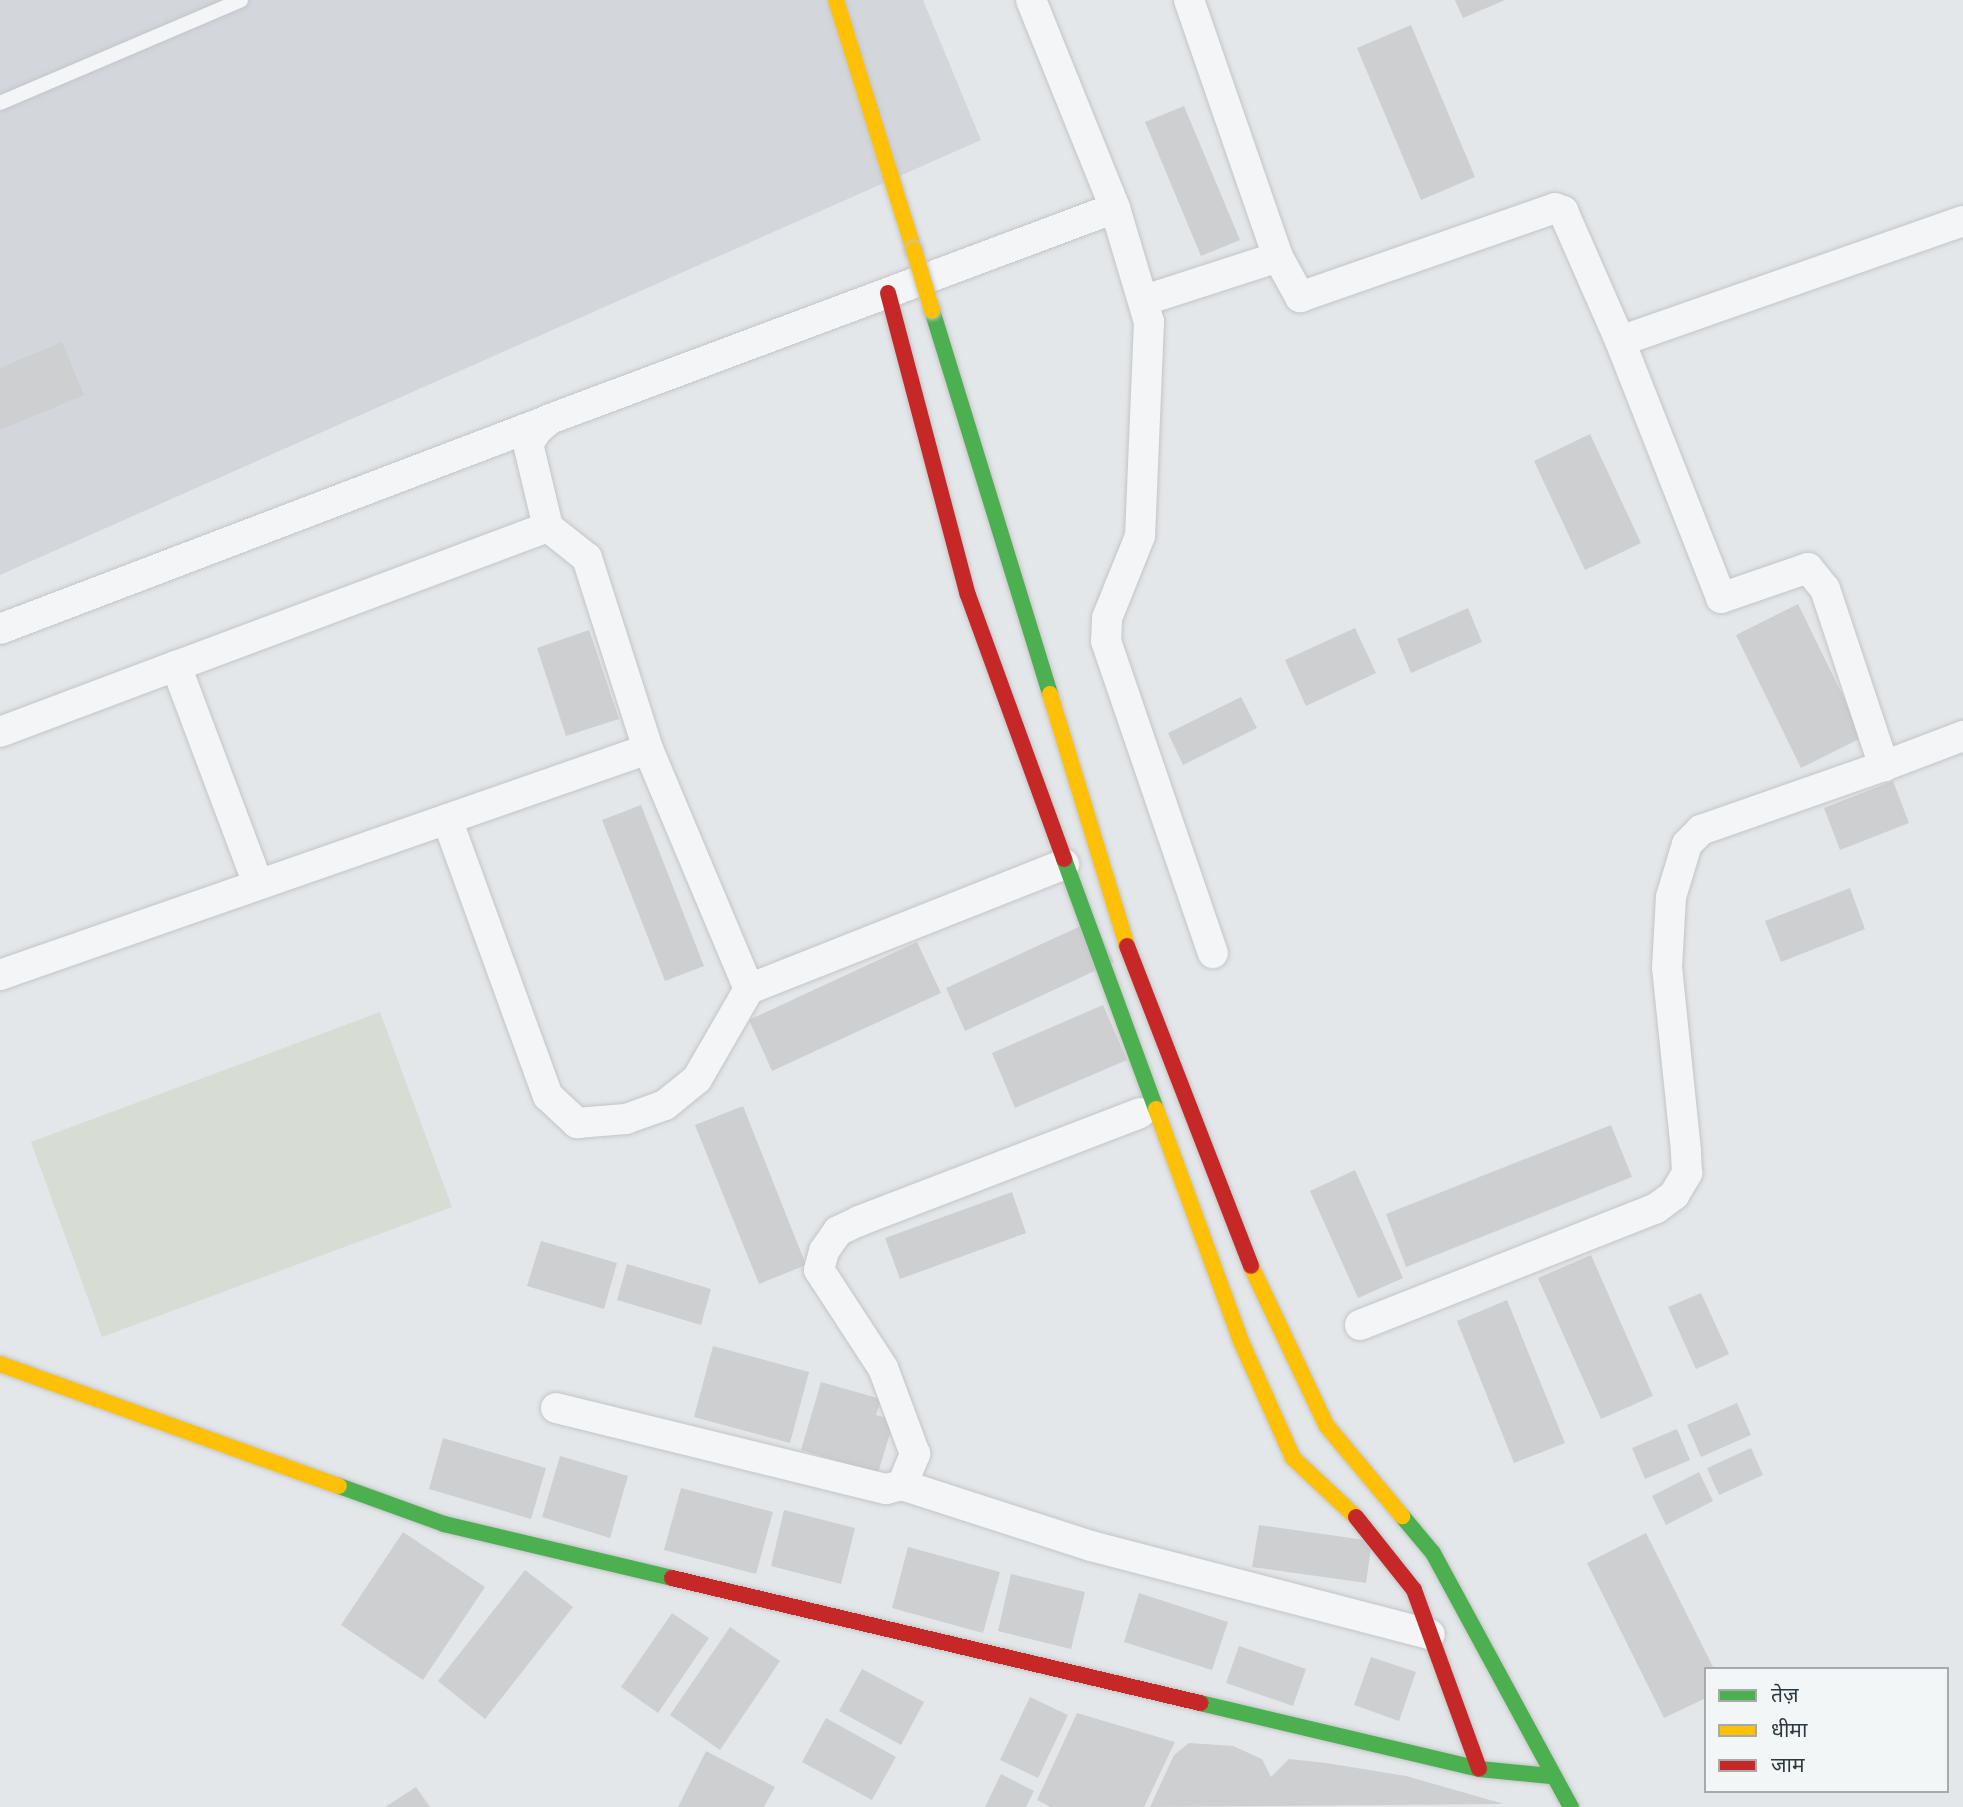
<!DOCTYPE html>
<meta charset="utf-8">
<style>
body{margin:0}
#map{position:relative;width:1963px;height:1807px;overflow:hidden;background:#e4e7e9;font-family:Lato,"Noto Sans Devanagari",sans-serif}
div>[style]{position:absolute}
.built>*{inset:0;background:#d3d7dc}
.green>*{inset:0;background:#d7dcd5}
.building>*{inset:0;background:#cdcfd1}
.roads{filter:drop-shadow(0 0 2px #c3c5c7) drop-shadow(0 0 2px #c3c5c7)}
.lane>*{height:14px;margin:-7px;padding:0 7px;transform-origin:7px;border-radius:7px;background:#f4f5f6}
.street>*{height:30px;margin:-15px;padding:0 15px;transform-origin:15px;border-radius:15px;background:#f4f5f6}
.fast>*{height:16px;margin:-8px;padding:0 8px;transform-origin:8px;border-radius:8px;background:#4caf50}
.slow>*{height:16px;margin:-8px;padding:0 8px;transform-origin:8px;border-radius:8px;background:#ffc107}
.jam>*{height:16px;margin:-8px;padding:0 8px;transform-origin:8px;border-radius:8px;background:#c62828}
.bridges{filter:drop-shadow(0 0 2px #c3c5c7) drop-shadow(0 0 2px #c3c5c7)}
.slow-bridge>*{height:16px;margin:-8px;padding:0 8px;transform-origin:8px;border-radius:8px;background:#ffc107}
span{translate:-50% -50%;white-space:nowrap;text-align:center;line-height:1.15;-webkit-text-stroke:6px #f3f6f7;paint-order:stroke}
.legend{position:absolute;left:1704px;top:1667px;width:245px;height:126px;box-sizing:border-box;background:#f3f6f7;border:2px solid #a4aaae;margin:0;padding:9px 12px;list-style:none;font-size:21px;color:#2d3941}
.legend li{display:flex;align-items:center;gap:14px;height:35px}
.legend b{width:35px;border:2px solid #a4aaae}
</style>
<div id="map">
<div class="built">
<div style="clip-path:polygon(0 0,923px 0,981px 140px,0 575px)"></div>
</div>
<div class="green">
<div style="clip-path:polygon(380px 1012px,452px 1207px,102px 1337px,31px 1142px)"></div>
</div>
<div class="building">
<div style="clip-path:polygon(1455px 0,1505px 0,1463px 18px)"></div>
<div style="clip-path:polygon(1411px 25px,1475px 177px,1421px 200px,1357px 48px)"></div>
<div style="clip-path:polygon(1184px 106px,1240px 240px,1201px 256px,1145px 122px)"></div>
<div style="clip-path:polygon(62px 342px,84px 395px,0 430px,0 368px)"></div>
<div style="clip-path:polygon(1590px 434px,1641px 543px,1585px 570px,1534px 461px)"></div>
<div style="clip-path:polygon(1798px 604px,1863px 737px,1801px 768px,1736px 635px)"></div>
<div style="clip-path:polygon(1468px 608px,1482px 642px,1411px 673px,1397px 639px)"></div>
<div style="clip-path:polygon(1355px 628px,1376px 673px,1306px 706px,1285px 660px)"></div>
<div style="clip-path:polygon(589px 630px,619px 719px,566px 736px,537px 648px)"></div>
<div style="clip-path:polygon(1241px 697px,1257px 728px,1183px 765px,1168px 733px)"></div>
<div style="clip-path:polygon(1893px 781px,1909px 823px,1840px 850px,1824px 808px)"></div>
<div style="clip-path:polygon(641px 805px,704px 966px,665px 981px,602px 820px)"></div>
<div style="clip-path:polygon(1850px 888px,1865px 929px,1781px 962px,1765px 921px)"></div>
<div style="clip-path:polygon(1094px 920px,1114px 962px,965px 1031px,946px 988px)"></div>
<div style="clip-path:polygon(917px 942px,941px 993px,772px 1071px,749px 1020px)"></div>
<div style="clip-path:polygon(1103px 1005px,1127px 1060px,1015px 1108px,992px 1053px)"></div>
<div style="clip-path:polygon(743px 1106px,806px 1265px,759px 1284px,695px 1125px)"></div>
<div style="clip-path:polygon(1611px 1125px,1632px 1177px,1406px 1267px,1386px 1214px)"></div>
<div style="clip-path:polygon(1355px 1170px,1403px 1278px,1358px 1298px,1310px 1191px)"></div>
<div style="clip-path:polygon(1012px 1192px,1026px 1233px,900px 1279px,885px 1238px)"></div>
<div style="clip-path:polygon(541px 1241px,617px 1263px,604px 1309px,527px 1286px)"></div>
<div style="clip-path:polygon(1591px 1255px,1653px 1396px,1601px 1419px,1538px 1278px)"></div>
<div style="clip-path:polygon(627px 1264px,711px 1289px,701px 1325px,617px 1300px)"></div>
<div style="clip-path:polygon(1701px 1293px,1729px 1354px,1696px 1369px,1668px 1307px)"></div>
<div style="clip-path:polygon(1507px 1300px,1565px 1443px,1514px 1463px,1457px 1321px)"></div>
<div style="clip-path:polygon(713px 1346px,809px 1372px,790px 1443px,694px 1417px)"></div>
<div style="clip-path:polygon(821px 1382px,881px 1399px,876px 1415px,894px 1420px,878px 1473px,801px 1450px)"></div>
<div style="clip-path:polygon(1737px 1403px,1751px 1435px,1701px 1457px,1687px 1425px)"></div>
<div style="clip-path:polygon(1677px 1429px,1690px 1460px,1645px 1479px,1632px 1448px)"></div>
<div style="clip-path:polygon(443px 1438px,546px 1468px,531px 1519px,429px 1489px)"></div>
<div style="clip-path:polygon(1751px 1448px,1763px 1475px,1719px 1495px,1707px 1468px)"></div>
<div style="clip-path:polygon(560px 1456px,628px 1476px,610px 1538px,542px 1517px)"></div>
<div style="clip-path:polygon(1699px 1472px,1713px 1501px,1666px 1525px,1652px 1496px)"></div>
<div style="clip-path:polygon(681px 1488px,773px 1512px,756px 1574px,664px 1550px)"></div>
<div style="clip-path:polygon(784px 1510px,855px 1528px,841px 1584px,771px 1566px)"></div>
<div style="clip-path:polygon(1259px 1525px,1372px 1541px,1366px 1583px,1252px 1567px)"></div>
<div style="clip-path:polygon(403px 1532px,485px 1587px,423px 1680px,341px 1625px)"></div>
<div style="clip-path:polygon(1646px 1533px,1714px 1669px,1706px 1669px,1706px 1698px,1664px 1718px,1587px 1563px)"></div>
<div style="clip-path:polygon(908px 1547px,1000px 1572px,983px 1633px,892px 1608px)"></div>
<div style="clip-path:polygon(525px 1570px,573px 1607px,485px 1719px,438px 1681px)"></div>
<div style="clip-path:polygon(1011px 1574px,1085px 1592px,1071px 1649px,998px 1631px)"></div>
<div style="clip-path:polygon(1139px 1593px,1228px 1622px,1212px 1670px,1124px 1642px)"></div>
<div style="clip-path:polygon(672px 1613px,709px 1638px,658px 1713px,621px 1687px)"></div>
<div style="clip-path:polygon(730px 1627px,780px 1661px,720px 1750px,670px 1715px)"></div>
<div style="clip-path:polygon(1239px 1646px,1306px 1669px,1293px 1706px,1226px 1683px)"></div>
<div style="clip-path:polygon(1371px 1657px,1416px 1672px,1399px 1721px,1354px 1705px)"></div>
<div style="clip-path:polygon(862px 1669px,924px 1702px,901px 1745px,839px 1711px)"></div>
<div style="clip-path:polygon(1030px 1697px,1068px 1715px,1038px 1778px,1000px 1760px)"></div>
<div style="clip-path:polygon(1077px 1713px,1175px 1742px,1144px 1807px,1051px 1807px,1037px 1800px)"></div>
<div style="clip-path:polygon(826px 1718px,896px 1757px,872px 1800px,802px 1762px)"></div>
<div style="clip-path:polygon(1189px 1743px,1233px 1746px,1262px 1759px,1271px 1777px,1289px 1759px,1326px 1763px,1406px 1776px,1504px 1804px,1150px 1807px,1174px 1755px)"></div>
<div style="clip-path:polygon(706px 1751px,775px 1787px,764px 1807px,678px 1807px)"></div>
<div style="clip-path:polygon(1001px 1774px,1034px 1791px,1026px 1807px,985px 1807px)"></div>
<div style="clip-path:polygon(416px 1787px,430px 1807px,385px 1807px)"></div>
</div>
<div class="roads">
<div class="lane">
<div style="left:0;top:103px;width:262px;rotate:-23.1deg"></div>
</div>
<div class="street">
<div style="left:1031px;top:0;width:224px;rotate:68deg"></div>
<div style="left:1115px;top:208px;width:119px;rotate:73.4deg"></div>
<div style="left:1149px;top:322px;width:214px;rotate:92.4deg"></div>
<div style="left:1140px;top:536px;width:88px;rotate:111.9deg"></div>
<div style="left:1107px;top:618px;width:23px;rotate:92deg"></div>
<div style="left:1106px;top:641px;width:330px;rotate:71.1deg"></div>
<div style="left:1189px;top:0;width:272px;rotate:70.9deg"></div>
<div style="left:1278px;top:257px;width:46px;rotate:61.2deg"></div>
<div style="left:1300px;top:297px;width:270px;rotate:-19.2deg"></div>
<div style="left:1555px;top:208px;width:9px;rotate:21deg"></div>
<div style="left:1563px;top:211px;width:142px;rotate:66.3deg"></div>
<div style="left:1963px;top:221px;width:363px;rotate:160.7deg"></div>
<div style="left:1620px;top:341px;width:276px;rotate:68.5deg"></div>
<div style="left:1721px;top:598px;width:92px;rotate:-19deg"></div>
<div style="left:1808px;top:568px;width:27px;rotate:51deg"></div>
<div style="left:1825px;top:589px;width:187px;rotate:71.6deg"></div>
<div style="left:1884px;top:766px;width:85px;rotate:-20.8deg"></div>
<div style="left:1145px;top:300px;width:140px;rotate:-17.9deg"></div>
<div style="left:0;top:629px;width:584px;rotate:-20.85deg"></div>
<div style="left:0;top:732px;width:188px;rotate:-20.6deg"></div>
<div style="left:648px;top:749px;width:201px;rotate:-107.7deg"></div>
<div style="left:587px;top:558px;width:50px;rotate:-141.5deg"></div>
<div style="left:548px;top:527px;width:85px;rotate:-103.5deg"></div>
<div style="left:528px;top:444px;width:17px;rotate:-57deg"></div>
<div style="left:537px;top:430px;width:17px;rotate:-40deg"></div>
<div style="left:550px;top:419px;width:603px;rotate:-20.48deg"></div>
<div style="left:447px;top:819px;width:295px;rotate:70deg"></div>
<div style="left:548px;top:1096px;width:40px;rotate:43deg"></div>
<div style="left:577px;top:1123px;width:49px;rotate:-4.7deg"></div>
<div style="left:626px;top:1119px;width:41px;rotate:-19.7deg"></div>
<div style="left:665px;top:1105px;width:41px;rotate:-39.1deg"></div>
<div style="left:697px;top:1079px;width:104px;rotate:-60deg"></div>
<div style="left:258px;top:884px;width:233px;rotate:-110.6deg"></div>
<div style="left:176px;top:666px;width:397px;rotate:-20.5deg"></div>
<div style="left:0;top:975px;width:686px;rotate:-19.23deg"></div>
<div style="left:648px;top:749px;width:260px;rotate:67.2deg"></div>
<div style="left:749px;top:989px;width:339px;rotate:-21.6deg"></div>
<div style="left:1360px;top:1325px;width:317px;rotate:-21.5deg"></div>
<div style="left:1655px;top:1209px;width:24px;rotate:-36deg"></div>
<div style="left:1674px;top:1195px;width:26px;rotate:-59deg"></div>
<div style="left:1687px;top:1173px;width:22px;rotate:-93deg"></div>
<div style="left:1686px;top:1151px;width:184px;rotate:-95.9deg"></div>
<div style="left:1667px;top:968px;width:71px;rotate:-86.8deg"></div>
<div style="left:1671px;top:897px;width:55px;rotate:-73.2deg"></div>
<div style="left:1687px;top:844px;width:20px;rotate:-45deg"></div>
<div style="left:1701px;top:830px;width:194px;rotate:-19.3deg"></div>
<div style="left:556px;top:1408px;width:340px;rotate:13.8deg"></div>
<div style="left:886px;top:1489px;width:16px;rotate:-14deg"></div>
<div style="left:902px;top:1485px;width:34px;rotate:-67deg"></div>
<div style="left:915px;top:1454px;width:92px;rotate:-110.4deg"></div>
<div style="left:883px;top:1368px;width:117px;rotate:-123.1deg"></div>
<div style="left:819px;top:1270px;width:20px;rotate:-75deg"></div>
<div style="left:824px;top:1251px;width:24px;rotate:-55deg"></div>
<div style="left:838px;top:1231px;width:23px;rotate:-25deg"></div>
<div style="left:859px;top:1221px;width:301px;rotate:-21deg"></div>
<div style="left:902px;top:1485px;width:199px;rotate:17.9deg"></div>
<div style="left:1091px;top:1546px;width:350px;rotate:14.6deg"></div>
</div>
<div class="fast">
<div style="left:932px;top:310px;width:402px;rotate:72.9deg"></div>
<div style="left:1064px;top:859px;width:266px;rotate:69.8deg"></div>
<div style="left:339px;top:1486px;width:112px;rotate:19.9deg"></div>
<div style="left:444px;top:1524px;width:234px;rotate:13.3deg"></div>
<div style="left:1402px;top:1516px;width:48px;rotate:50deg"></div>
<div style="left:1433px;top:1553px;width:289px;rotate:61.5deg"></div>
<div style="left:1200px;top:1703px;width:287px;rotate:13.3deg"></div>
<div style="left:1479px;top:1769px;width:72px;rotate:5.6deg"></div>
</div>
<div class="slow">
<div style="left:836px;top:0;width:262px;rotate:72.7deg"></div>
<div style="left:1050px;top:694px;width:264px;rotate:73deg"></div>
<div style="left:1156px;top:1109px;width:245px;rotate:69.9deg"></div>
<div style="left:1240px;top:1339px;width:130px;rotate:66deg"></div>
<div style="left:1293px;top:1458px;width:86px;rotate:43.1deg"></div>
<div style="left:1251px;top:1266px;width:176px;rotate:64.7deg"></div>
<div style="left:1326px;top:1425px;width:119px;rotate:50.1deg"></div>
<div style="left:0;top:1364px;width:360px;rotate:19.8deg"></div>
</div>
<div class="jam">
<div style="left:888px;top:293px;width:312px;rotate:75.2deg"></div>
<div style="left:968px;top:595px;width:281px;rotate:70deg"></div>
<div style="left:1127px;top:946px;width:343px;rotate:68.8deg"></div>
<div style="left:1356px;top:1517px;width:93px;rotate:51.5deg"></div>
<div style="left:1414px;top:1590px;width:190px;rotate:70deg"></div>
<div style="left:672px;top:1578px;width:543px;rotate:13.32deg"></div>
</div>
</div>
<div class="bridges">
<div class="slow-bridge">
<div style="left:914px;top:250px;width:63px;rotate:73.3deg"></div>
</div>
</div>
<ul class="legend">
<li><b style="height:9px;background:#4caf50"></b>तेज़</li>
<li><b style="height:9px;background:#ffc107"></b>धीमा</li>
<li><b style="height:9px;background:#c62828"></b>जाम</li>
</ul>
</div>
